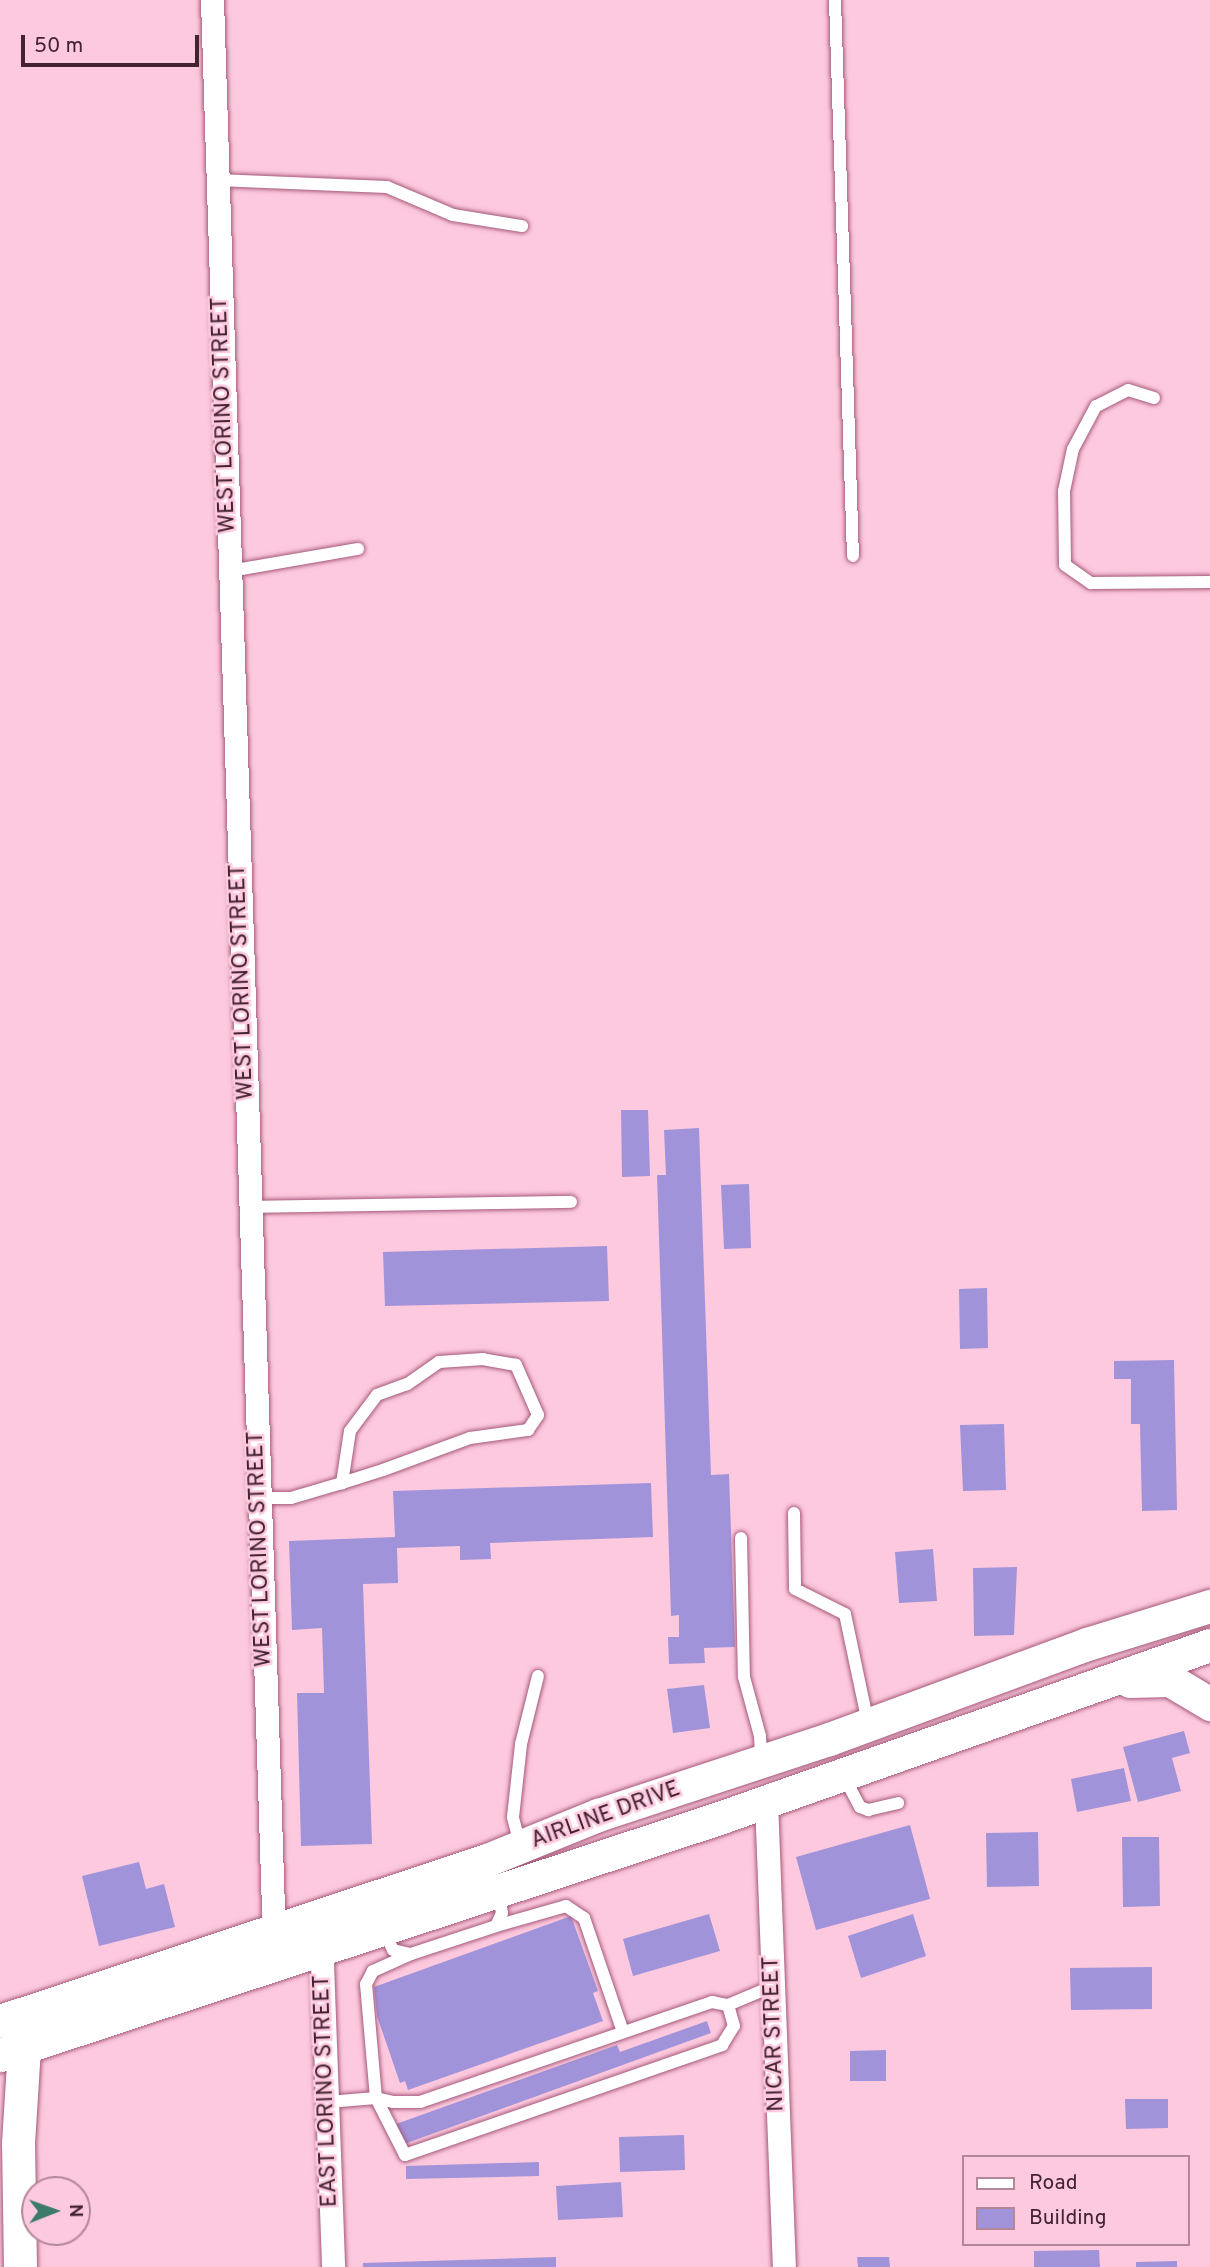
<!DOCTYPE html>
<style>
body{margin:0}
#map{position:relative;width:1210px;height:2267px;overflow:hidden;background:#fdc9de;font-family:Overpass,sans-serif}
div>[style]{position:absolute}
.building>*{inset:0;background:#a193da}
.roads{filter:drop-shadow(0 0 2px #a5597b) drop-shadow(0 0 2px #a5597b)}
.lane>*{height:12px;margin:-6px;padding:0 6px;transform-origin:6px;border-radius:6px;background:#fff}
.street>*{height:23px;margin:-11.5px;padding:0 11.5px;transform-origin:11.5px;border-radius:11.5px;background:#fff}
.secondary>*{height:33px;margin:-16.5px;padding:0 16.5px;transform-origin:16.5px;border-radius:16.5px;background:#fff}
span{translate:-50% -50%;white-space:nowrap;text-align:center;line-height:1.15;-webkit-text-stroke:5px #fdc9de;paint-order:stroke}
.street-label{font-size:23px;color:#432331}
.legend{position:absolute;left:962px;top:2155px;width:228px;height:91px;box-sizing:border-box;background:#fdc9de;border:2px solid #b38799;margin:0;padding:9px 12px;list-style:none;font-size:21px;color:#432331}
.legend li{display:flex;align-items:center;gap:14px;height:35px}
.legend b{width:35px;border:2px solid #b38799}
.north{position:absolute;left:21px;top:2176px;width:70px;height:70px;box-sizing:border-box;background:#fdc9de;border:2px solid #b38799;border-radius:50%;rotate:89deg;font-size:19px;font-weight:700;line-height:28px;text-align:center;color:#432331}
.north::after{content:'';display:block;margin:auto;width:24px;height:32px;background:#3c7b69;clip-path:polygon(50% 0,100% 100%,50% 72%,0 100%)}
.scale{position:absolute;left:21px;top:35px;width:178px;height:32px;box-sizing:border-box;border:4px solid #432331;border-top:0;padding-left:9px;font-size:21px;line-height:24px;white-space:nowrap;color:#432331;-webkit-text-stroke:5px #fdc9de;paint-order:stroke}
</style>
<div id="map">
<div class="building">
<i style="clip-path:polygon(621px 1110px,648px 1110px,650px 1176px,622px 1177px)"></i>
<i style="clip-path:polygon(699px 1128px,711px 1475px,729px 1474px,735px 1647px,704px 1648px,705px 1663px,669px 1664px,668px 1637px,679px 1637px,679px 1615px,671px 1616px,657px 1175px,666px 1175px,664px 1130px)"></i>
<i style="clip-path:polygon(749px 1184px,751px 1248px,724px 1249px,721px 1185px)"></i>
<i style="clip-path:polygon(607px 1246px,609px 1301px,385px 1306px,383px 1252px)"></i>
<i style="clip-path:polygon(987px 1288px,988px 1348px,960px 1349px,959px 1289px)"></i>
<i style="clip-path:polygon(1174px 1360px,1177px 1510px,1142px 1511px,1140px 1424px,1131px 1424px,1131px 1379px,1114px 1379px,1114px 1361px)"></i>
<i style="clip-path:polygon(1004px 1424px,1006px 1490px,963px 1491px,960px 1425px)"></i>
<i style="clip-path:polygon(651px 1483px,653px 1537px,490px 1543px,491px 1559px,460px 1560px,460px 1546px,397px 1548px,398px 1583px,363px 1584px,372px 1844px,301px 1846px,297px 1693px,324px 1693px,322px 1628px,292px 1630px,289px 1541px,395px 1537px,393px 1491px)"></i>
<i style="clip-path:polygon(933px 1549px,937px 1601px,899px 1603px,895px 1552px)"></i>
<i style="clip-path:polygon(1017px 1567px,1014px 1635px,974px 1636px,973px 1568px)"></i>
<i style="clip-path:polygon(704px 1685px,710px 1728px,673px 1733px,667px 1689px)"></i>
<i style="clip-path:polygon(1184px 1731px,1190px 1753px,1172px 1758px,1181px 1791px,1138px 1802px,1123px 1747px)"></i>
<i style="clip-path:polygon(1124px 1768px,1131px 1801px,1077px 1812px,1071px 1779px)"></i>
<i style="clip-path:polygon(910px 1825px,930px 1899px,816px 1930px,796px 1857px)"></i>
<i style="clip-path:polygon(1038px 1832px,1039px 1886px,987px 1887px,986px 1833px)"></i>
<i style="clip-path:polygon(1122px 1837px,1159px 1837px,1160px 1906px,1123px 1907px)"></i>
<i style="clip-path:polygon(139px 1862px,146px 1889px,164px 1884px,175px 1927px,99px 1946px,82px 1876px)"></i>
<i style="clip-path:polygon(709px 1914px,720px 1951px,633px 1976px,623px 1939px)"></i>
<i style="clip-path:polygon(913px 1914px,926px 1956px,861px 1978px,848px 1936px)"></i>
<i style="clip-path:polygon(571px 1916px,598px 1991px,593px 1993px,603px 2021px,408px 2090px,405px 2081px,400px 2083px,377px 2016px,374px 1987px)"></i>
<i style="clip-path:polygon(1152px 1967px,1152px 2009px,1071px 2010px,1070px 1968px)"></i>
<i style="clip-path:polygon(707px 2021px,711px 2033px,404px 2144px,396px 2124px,617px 2045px,620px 2052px)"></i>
<i style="clip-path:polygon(886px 2050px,886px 2081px,850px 2081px,850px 2051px)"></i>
<i style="clip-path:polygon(1125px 2099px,1168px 2099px,1168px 2128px,1126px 2129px)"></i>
<i style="clip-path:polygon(684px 2135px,685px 2170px,620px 2172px,619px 2137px)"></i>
<i style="clip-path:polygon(539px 2162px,539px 2176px,406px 2179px,406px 2166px)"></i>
<i style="clip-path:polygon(621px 2182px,623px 2217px,558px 2220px,556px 2186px)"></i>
<i style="clip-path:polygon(1099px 2250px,1100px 2267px,1034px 2267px,1034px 2251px)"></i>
<i style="clip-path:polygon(556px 2257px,556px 2267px,363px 2267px,363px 2263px)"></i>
<i style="clip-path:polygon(857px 2257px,889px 2257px,890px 2267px,858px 2267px)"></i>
<i style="clip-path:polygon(1177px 2261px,1177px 2267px,1136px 2267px,1136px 2262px)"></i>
</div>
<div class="roads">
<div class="lane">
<i style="left:835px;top:0;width:556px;rotate:88.15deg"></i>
<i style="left:217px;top:180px;width:170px;rotate:2.4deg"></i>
<i style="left:387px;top:187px;width:72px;rotate:23deg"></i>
<i style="left:453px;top:215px;width:70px;rotate:9.1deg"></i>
<i style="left:1154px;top:398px;width:27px;rotate:-163deg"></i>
<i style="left:1128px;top:390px;width:36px;rotate:153deg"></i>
<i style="left:1096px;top:406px;width:49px;rotate:118.1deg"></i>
<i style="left:1073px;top:449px;width:43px;rotate:102.1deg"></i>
<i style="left:1064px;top:491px;width:74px;rotate:89.2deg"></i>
<i style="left:1065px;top:565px;width:32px;rotate:35deg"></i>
<i style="left:1091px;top:583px;width:119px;rotate:-0.5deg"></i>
<i style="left:230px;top:571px;width:130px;rotate:-9.8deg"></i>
<i style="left:250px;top:1207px;width:321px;rotate:-0.9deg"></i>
<i style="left:260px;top:1498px;width:31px"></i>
<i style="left:291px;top:1498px;width:53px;rotate:-16.4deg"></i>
<i style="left:342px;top:1483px;width:43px;rotate:-17.6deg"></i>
<i style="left:383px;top:1470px;width:93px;rotate:-20.2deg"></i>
<i style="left:470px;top:1438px;width:59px;rotate:-7.9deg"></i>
<i style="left:528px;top:1430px;width:18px;rotate:-56deg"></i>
<i style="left:538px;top:1415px;width:55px;rotate:-113.7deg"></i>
<i style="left:516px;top:1365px;width:34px;rotate:-170deg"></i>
<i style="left:483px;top:1359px;width:44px;rotate:176.1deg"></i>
<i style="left:439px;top:1362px;width:39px;rotate:145deg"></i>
<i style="left:407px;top:1384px;width:32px;rotate:160deg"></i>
<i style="left:377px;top:1395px;width:45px;rotate:126.9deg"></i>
<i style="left:350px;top:1431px;width:53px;rotate:98.7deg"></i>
<i style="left:794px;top:1513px;width:76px;rotate:89.2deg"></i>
<i style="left:795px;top:1589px;width:56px;rotate:26.6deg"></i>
<i style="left:845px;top:1614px;width:111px;rotate:78.1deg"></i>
<i style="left:741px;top:1538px;width:139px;rotate:88.8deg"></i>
<i style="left:744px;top:1677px;width:61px;rotate:74.8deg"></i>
<i style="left:760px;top:1736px;width:22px;rotate:87deg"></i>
<i style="left:843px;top:1775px;width:36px;rotate:62deg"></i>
<i style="left:860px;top:1807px;width:9px;rotate:21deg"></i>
<i style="left:868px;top:1810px;width:31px;rotate:-13deg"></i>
<i style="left:520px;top:1844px;width:28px;rotate:-105deg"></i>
<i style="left:513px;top:1817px;width:73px;rotate:-83.7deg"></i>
<i style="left:521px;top:1744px;width:70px;rotate:-76deg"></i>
<i style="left:496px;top:1926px;width:73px;rotate:-15.9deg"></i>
<i style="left:566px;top:1906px;width:22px;rotate:34deg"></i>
<i style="left:584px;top:1918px;width:120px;rotate:71.1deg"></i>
<i style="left:383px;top:1930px;width:22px;rotate:63deg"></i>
<i style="left:393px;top:1950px;width:18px;rotate:13deg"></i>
<i style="left:411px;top:1954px;width:89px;rotate:-18.2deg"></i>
<i style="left:496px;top:1926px;width:14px;rotate:-65deg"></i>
<i style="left:502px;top:1913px;width:22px;rotate:-100deg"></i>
<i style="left:411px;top:1954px;width:42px;rotate:155.9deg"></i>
<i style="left:373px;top:1971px;width:15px;rotate:118deg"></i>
<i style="left:366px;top:1984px;width:114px;rotate:85deg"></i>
<i style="left:376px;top:2098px;width:17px;rotate:13deg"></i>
<i style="left:393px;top:2102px;width:27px"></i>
<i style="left:420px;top:2102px;width:309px;rotate:-18.9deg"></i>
<i style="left:712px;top:2002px;width:16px;rotate:11deg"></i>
<i style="left:728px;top:2005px;width:49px;rotate:-22.9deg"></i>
<i style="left:328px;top:2102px;width:48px;rotate:-4.8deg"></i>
<i style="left:376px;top:2098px;width:64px;rotate:63deg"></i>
<i style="left:405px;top:2155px;width:336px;rotate:-19.1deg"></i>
<i style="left:722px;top:2045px;width:22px;rotate:-58deg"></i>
<i style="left:734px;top:2026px;width:22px;rotate:-106deg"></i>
</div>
<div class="street">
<i style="left:212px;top:0;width:1944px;rotate:88.17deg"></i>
<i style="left:766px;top:1801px;width:466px;rotate:87.8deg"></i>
<i style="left:321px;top:1936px;width:331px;rotate:87.9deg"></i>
</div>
<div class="secondary">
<i style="left:1130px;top:1681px;width:40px;rotate:-1.4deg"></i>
<i style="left:1170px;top:1680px;width:47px;rotate:31deg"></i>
<i style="left:0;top:2021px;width:513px;rotate:-18.29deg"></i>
<i style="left:487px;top:1860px;width:120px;rotate:-22.1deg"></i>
<i style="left:598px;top:1815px;width:243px;rotate:-18.2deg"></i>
<i style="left:829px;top:1739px;width:275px;rotate:-20.2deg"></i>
<i style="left:1087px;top:1644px;width:129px;rotate:-17.2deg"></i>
<i style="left:0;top:2055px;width:760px;rotate:-18.24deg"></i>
<i style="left:722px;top:1817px;width:517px;rotate:-19.42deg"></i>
<i style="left:20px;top:2267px;width:124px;rotate:-90.9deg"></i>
<i style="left:18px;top:2143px;width:96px;rotate:-86.4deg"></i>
</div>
</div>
<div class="street-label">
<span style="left:225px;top:415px;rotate:-92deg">WEST LORINO STREET</span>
<span style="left:243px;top:982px;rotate:-92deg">WEST LORINO STREET</span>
<span style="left:261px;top:1549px;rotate:-92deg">WEST LORINO STREET</span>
<span style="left:606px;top:1816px;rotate:-20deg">AIRLINE DRIVE</span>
<span style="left:775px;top:2034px;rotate:-92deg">NICAR STREET</span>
<span style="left:327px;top:2091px;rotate:-92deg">EAST LORINO STREET</span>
</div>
<ul class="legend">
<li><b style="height:9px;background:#fff"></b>Road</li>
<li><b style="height:19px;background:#a193da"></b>Building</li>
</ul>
<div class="north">N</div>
<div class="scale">50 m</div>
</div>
